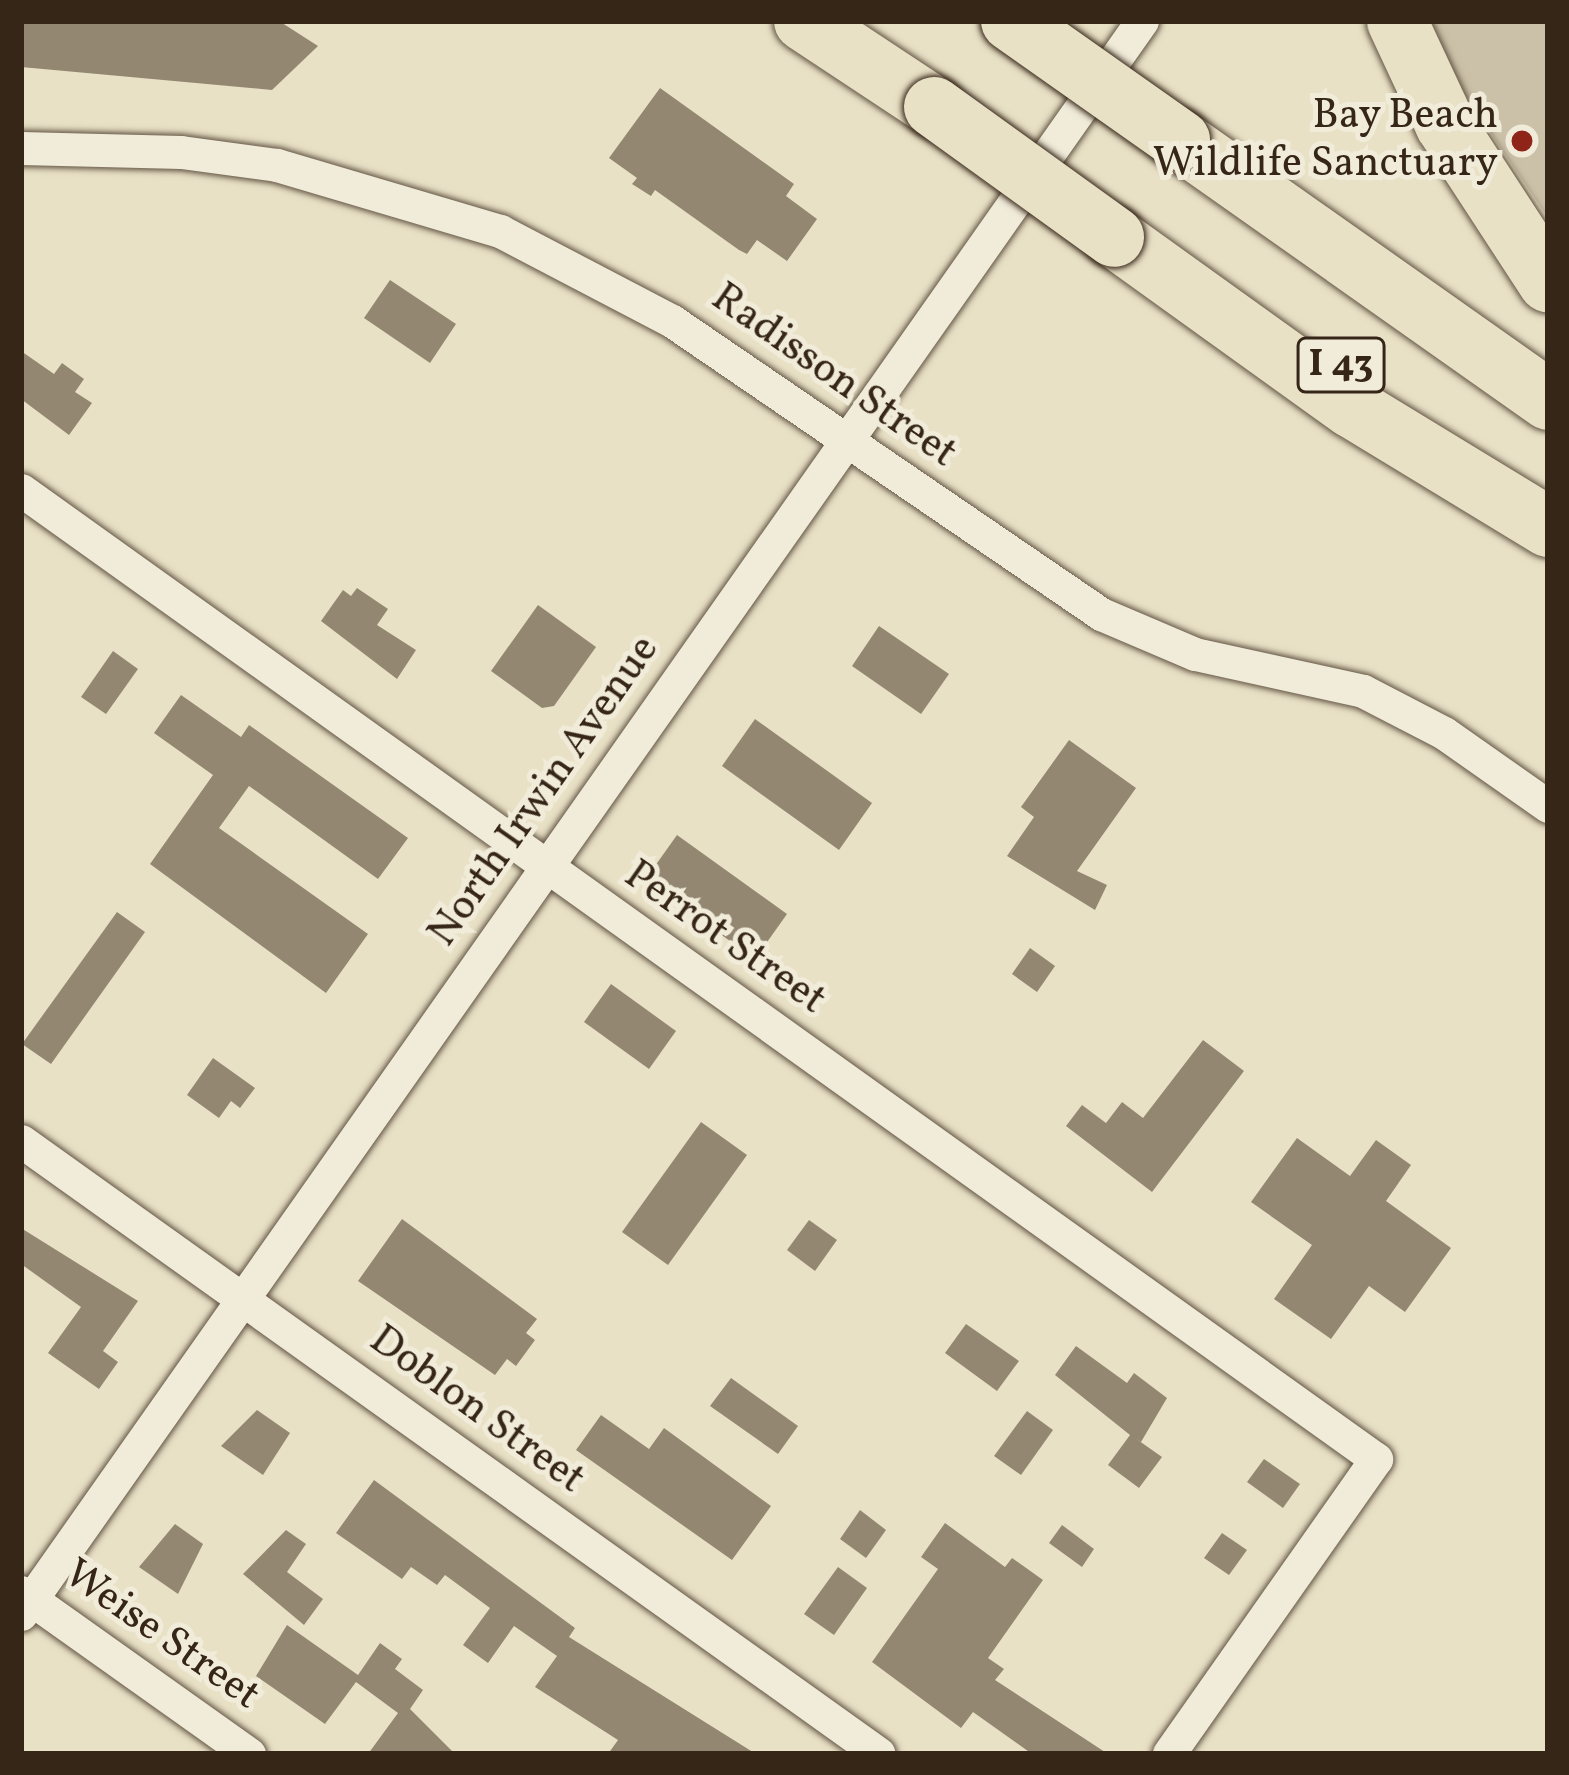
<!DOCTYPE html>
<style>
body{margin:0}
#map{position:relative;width:1569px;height:1775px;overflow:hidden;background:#e9e1c6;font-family:Vollkorn,serif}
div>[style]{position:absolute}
.green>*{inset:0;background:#cbc1a8}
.building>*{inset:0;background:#938772}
.roads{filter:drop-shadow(0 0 3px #635544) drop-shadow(0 0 3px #635544)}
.street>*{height:33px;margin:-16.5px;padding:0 16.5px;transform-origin:16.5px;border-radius:16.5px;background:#f1ecda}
.highway>*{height:60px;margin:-30px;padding:0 30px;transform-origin:30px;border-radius:30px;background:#e9e1c6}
.bridges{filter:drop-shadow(0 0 3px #362618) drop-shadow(0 0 3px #362618)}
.highway-bridge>*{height:60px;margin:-30px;padding:0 30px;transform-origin:30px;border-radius:30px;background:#e9e1c6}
.dots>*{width:33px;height:33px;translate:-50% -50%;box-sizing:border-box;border:6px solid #f1ecda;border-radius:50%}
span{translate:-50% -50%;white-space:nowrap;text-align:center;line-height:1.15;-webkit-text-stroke:10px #f1ecda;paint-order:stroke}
.shield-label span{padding:3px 9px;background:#f1ecda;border:3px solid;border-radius:9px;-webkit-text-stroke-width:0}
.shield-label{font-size:39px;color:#362618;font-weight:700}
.poi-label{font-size:42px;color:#362618}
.right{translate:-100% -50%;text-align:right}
.street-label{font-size:42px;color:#362618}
.frame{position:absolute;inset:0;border:24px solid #362618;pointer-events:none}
</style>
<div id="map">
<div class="green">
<i style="clip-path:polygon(1431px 21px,1548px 21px,1548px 218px,1445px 65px)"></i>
</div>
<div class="building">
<i style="clip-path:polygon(21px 21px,279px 21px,318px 46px,272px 90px,21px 67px)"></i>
<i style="clip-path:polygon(660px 88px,794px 184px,786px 196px,817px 219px,787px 261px,757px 240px,747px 254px,739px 250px,655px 190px,651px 196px,632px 184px,637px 178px,609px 158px)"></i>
<i style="clip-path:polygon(390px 280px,456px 324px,430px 363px,364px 318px)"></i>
<i style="clip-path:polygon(21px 351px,54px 374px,62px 363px,84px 379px,75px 392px,92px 403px,69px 435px,21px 399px)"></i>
<i style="clip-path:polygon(357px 588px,388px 609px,377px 625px,416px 650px,397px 679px,321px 621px,343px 590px,351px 596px)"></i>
<i style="clip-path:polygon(538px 605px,596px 647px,554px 706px,542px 708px,491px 671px)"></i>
<i style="clip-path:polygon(879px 626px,949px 674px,921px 714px,852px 666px)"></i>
<i style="clip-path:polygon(113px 651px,138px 669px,106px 714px,81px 697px)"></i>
<i style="clip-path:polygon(181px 695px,241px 737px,249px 725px,408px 838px,378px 879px,249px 786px,219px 828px,368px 934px,326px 993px,150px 864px,213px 775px,154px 733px)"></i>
<i style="clip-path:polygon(755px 719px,872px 803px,839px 850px,722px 766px)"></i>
<i style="clip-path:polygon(1069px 740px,1136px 788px,1077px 871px,1107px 885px,1095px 910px,1007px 856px,1034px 817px,1021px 807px)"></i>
<i style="clip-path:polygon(677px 835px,787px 914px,755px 959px,645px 880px)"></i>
<i style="clip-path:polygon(117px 912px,145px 932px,51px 1064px,22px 1044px)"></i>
<i style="clip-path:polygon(1030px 948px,1055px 966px,1037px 992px,1012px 974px)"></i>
<i style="clip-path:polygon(611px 984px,676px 1031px,649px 1069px,584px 1022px)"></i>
<i style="clip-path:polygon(1203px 1040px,1244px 1071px,1152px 1192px,1066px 1126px,1082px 1105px,1106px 1123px,1122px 1102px,1143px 1118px)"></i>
<i style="clip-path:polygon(213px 1058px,255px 1088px,240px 1108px,231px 1101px,219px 1118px,187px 1095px)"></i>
<i style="clip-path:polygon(701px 1122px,747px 1155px,668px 1265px,622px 1232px)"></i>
<i style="clip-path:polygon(1297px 1138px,1350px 1176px,1376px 1140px,1411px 1165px,1386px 1201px,1451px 1248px,1405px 1312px,1369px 1286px,1331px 1339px,1274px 1299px,1312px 1245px,1251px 1202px)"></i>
<i style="clip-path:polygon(402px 1219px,537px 1319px,526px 1333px,535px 1340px,516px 1366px,507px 1359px,495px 1375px,358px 1281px)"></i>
<i style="clip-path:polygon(809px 1220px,837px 1240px,815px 1271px,787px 1250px)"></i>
<i style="clip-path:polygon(21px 1228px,138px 1301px,103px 1351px,118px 1362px,99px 1389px,48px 1353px,81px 1307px,21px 1264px)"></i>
<i style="clip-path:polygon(966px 1324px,1019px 1361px,997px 1391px,945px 1353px)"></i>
<i style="clip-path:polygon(1076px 1346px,1127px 1383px,1134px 1373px,1167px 1398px,1141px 1442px,1135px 1438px,1162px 1457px,1139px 1488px,1108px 1465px,1130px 1435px,1055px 1375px)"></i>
<i style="clip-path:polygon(731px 1378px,798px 1426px,778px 1454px,710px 1406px)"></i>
<i style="clip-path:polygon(257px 1410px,290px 1433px,263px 1475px,221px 1446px)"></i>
<i style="clip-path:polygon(1027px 1411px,1053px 1430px,1021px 1475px,994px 1456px)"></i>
<i style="clip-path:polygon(601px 1415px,649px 1449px,664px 1428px,771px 1506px,732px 1560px,576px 1450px)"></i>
<i style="clip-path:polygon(1264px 1459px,1300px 1484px,1283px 1508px,1247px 1482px)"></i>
<i style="clip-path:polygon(374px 1480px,575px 1628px,569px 1637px,756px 1754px,608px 1754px,618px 1740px,535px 1687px,557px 1656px,514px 1626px,488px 1663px,463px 1645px,490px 1608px,445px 1575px,437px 1585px,411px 1567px,402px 1579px,336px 1533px)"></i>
<i style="clip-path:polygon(860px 1510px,886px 1530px,866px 1558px,840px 1539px)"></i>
<i style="clip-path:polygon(945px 1523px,1005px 1567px,1012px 1558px,1043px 1580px,988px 1658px,1004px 1669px,995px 1680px,1108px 1754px,1032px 1754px,973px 1712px,961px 1728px,872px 1662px,938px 1569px,921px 1557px)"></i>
<i style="clip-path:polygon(175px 1524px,203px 1544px,178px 1594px,139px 1567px)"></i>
<i style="clip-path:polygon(1062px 1525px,1094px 1549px,1082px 1567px,1049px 1543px)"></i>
<i style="clip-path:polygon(286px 1530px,306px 1544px,287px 1572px,323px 1599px,304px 1625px,243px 1574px)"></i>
<i style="clip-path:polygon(1222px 1533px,1247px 1550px,1229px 1575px,1204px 1558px)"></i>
<i style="clip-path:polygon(838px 1567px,867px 1588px,834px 1635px,804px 1614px)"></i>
<i style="clip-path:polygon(287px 1625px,358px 1675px,380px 1643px,402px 1659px,395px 1669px,423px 1690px,410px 1709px,455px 1754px,368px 1754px,398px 1713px,356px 1682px,325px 1724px,256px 1676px)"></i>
</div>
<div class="roads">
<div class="street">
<i style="left:21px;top:148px;width:160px;rotate:1.4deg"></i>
<i style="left:181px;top:152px;width:97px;rotate:7.7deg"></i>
<i style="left:277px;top:165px;width:233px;rotate:16.5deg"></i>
<i style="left:500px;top:231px;width:194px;rotate:27.6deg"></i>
<i style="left:672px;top:321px;width:520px;rotate:34.33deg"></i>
<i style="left:1101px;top:614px;width:102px;rotate:23.1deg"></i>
<i style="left:1195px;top:654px;width:172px;rotate:12.4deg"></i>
<i style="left:1363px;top:691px;width:91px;rotate:27.4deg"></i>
<i style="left:1444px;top:733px;width:127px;rotate:35.1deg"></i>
<i style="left:21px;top:490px;width:1666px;rotate:35.57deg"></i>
<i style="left:1376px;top:1459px;width:360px;rotate:125.1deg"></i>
<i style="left:21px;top:1141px;width:1054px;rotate:35.54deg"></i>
<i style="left:21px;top:1592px;width:280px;rotate:35.4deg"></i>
<i style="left:21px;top:1614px;width:1948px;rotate:-54.87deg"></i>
</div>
<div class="highway">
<i style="left:804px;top:21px;width:156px;rotate:33.5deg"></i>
<i style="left:1397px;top:21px;width:114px;rotate:65deg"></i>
<i style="left:1445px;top:124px;width:189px;rotate:56.9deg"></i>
<i style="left:1180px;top:140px;width:451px;rotate:35.2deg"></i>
<i style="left:1114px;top:237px;width:292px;rotate:35.7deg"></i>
<i style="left:1351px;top:407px;width:231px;rotate:31.3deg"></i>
</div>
</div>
<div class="bridges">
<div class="highway-bridge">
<i style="left:1011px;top:21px;width:207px;rotate:35.2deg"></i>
<i style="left:934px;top:107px;width:222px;rotate:35.8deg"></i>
</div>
</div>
<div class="dots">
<i style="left:1522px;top:141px;background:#8f2418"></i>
</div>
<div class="shield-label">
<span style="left:1341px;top:365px">I 43</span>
</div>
<div class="poi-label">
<span class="right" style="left:1498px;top:141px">Bay Beach<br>Wildlife Sanctuary</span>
</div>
<div class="street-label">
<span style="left:833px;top:377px;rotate:35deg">Radisson Street</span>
<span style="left:545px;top:792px;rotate:-55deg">North Irwin Avenue</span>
<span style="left:724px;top:939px;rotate:35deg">Perrot Street</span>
<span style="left:476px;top:1411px;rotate:36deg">Doblon Street</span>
<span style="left:161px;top:1636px;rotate:35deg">Weise Street</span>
</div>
<div class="frame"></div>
</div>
